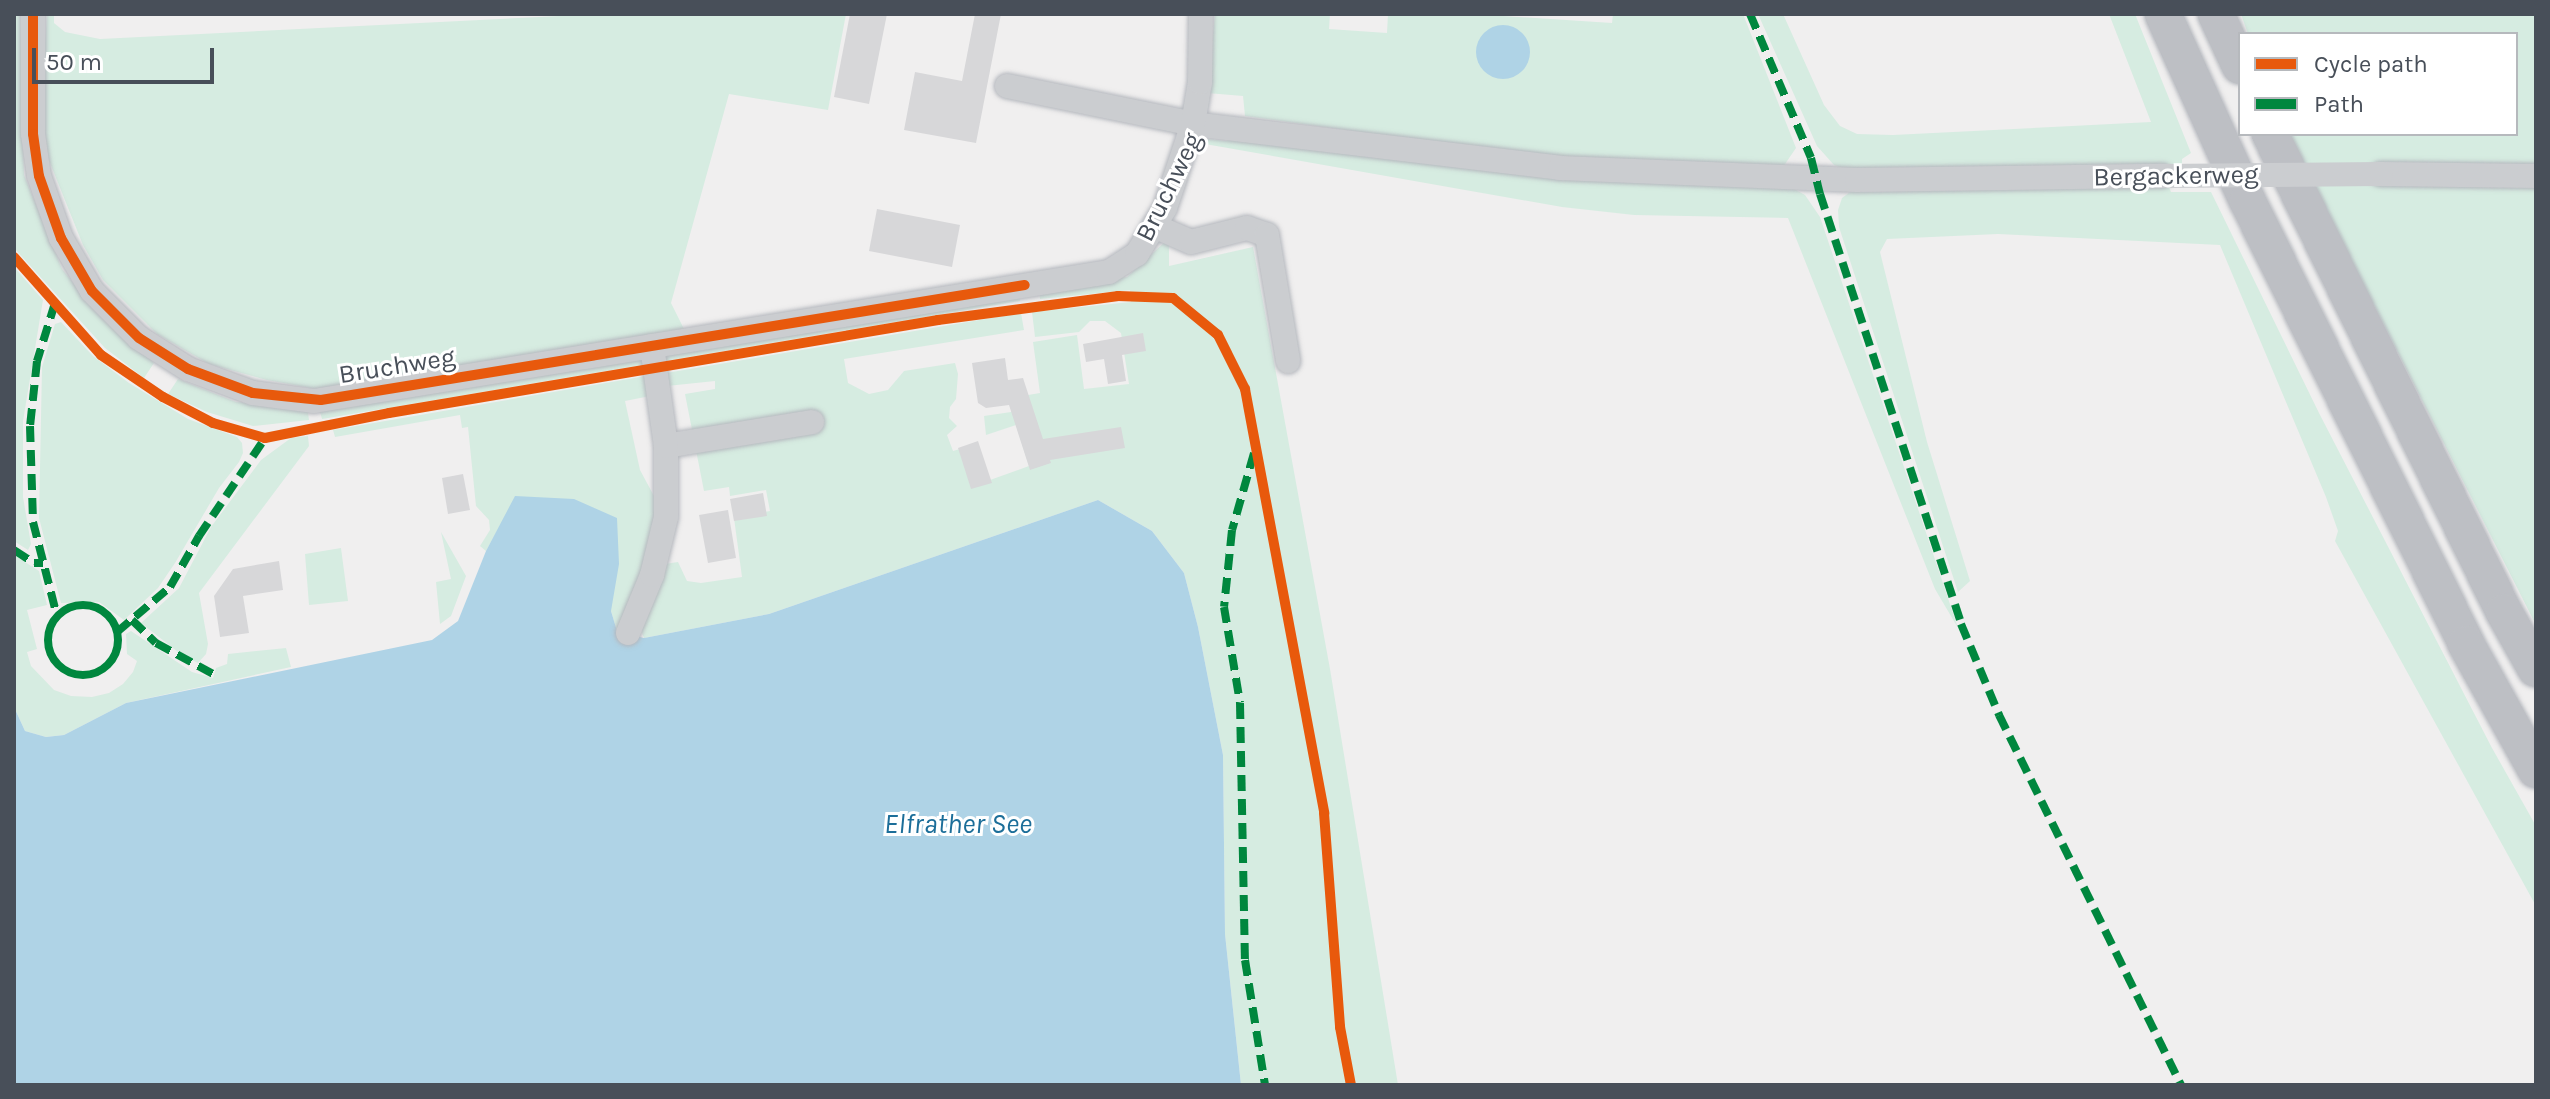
<!DOCTYPE html>
<style>
body{margin:0}
#map{position:relative;width:2550px;height:1099px;overflow:hidden;background:#f0efef;font-family:Karla,sans-serif}
div>[style]{position:absolute}
.green>*{inset:0;background:#d6ece1}
.water>*{inset:0;background:#afd3e6}
.round{border-radius:50%}
.building>*{inset:0;background:#d7d7d9}
.roads{filter:drop-shadow(0 0 2px #b5b8be) drop-shadow(0 0 2px #b5b8be)}
.minor>*{height:24px;margin:-12px;padding:0 12px;transform-origin:12px;border-radius:12px;background:#cbcdd0}
.highway>*{height:36px;margin:-18px;padding:0 18px;transform-origin:18px;border-radius:18px;background:#bdbfc4}
.minor-bridge>*{height:24px;margin:-12px;padding:0 12px;transform-origin:12px;border-radius:12px;background:#cbcdd0}
.quiet>*{height:8px;margin-top:-4px;transform-origin:0;background:repeating-linear-gradient(90deg,#00873e 0 16px,transparent 0 24px)}
.quiet>.ring{margin:-4px;padding:0;box-sizing:content-box;background:none;border:8px solid #00873e;border-radius:50%}
.cycleway>*{height:10px;margin:-5px;padding:0 5px;transform-origin:5px;border-radius:5px;background:#e8590c}
span{translate:-50% -50%;white-space:nowrap;text-align:center;line-height:1.15;-webkit-text-stroke:6px #fff;paint-order:stroke}
.street-label{font-size:26px;color:#484f59}
.water-label{font-size:28px;color:#1c6e99;font-style:italic}
.frame{position:absolute;inset:0;border:16px solid #484f59;pointer-events:none}
.legend{position:absolute;left:2238px;top:32px;width:280px;height:104px;box-sizing:border-box;background:#fff;border:2px solid #b6b9bd;margin:0;padding:10px 14px;list-style:none;font-size:24px;color:#484f59}
.legend li{display:flex;align-items:center;gap:16px;height:40px}
.legend b{width:40px;border:2px solid #b6b9bd}
.scale{position:absolute;left:32px;top:48px;width:182px;height:36px;box-sizing:border-box;border:4px solid #484f59;border-top:0;padding-left:10px;font-size:24px;line-height:28px;white-space:nowrap;color:#484f59;-webkit-text-stroke:6px #fff;paint-order:stroke}
</style>
<div id="map">
<div class="green">
<i style="clip-path:polygon(14px 14px,20px 14px,24px 175px,62px 269px,100px 316px,154px 363px,144px 378px,105px 348px,14px 248px)"></i>
<i style="clip-path:polygon(47px 14px,54px 14px,54px 23px,65px 32px,100px 39px,600px 14px,846px 14px,828px 110px,729px 94px,671px 303px,685px 331px,316px 389px,267px 380px,209px 364px,157px 334px,103px 280px,83px 245px,46px 153px,43px 73px)"></i>
<i style="clip-path:polygon(1215px 14px,1330px 14px,1329px 29px,1387px 33px,1388px 14px,1473px 14px,1612px 23px,1613px 14px,1743px 14px,1796px 148px,1783px 167px,1547px 158px,1245px 116px,1243px 96px,1207px 93px)"></i>
<i style="clip-path:polygon(1758px 14px,1783px 14px,1824px 105px,1840px 126px,1857px 134px,1893px 135px,2151px 122px,2109px 14px,2135px 14px,2191px 153px,2182px 159px,2182px 167px,1851px 171px,1834px 165px,1817px 146px)"></i>
<i style="clip-path:polygon(2241px 14px,2536px 14px,2536px 625px,2287px 134px,2516px 134px,2516px 34px,2248px 34px)"></i>
<i style="clip-path:polygon(1237px 137px,1792px 188px,1805px 195px,1820px 217px,1958px 628px,1935px 589px,1788px 218px,1634px 215px,1562px 207px,1205px 144px,1208px 139px,1226px 141px)"></i>
<i style="clip-path:polygon(2169px 187px,2171px 192px,2211px 192px,2319px 413px,2492px 748px,2536px 826px,2536px 906px,2335px 541px,2338px 531px,2326px 497px,2220px 245px,1998px 234px,1887px 239px,1880px 252px,1927px 442px,1970px 581px,1958px 592px,1839px 227px,1838px 210px,1842px 198px,1850px 192px)"></i>
<i style="clip-path:polygon(1169px 238px,1169px 266px,1253px 247px,1330px 669px,1398px 1085px,1241px 1085px,1225px 934px,1223px 755px,1198px 627px,1184px 573px,1152px 531px,1098px 500px,769px 614px,644px 638px,639px 625px,665px 564px,678px 562px,687px 581px,701px 583px,742px 577px,734px 518px,770px 511px,766px 490px,730px 496px,729px 487px,704px 491px,685px 394px,715px 389px,715px 381px,667px 386px,666px 373px,1021px 313px,1024px 330px,844px 359px,848px 383px,869px 394px,888px 390px,904px 371px,955px 363px,958px 374px,956px 399px,950px 407px,949px 418px,957px 426px,947px 435px,953px 451px,977px 444px,990px 480px,1029px 466px,1016px 425px,986px 435px,984px 416px,1011px 412px,1016px 397px,1040px 393px,1033px 342px,1077px 335px,1084px 389px,1129px 384px,1121px 333px,1105px 321px,1090px 321px,1079px 332px,1035px 337px,1032px 312px,1131px 302px,1130px 290px,1040px 299px,1039px 288px,1127px 277px)"></i>
<i style="clip-path:polygon(14px 267px,43px 300px,23px 421px,23px 497px,31px 544px,28px 550px,14px 541px)"></i>
<i style="clip-path:polygon(1018px 291px,1020px 301px,322px 419px,319px 408px)"></i>
<i style="clip-path:polygon(61px 322px,93px 356px,129px 383px,188px 419px,237px 437px,242px 443px,243px 453px,239px 462px,219px 488px,175px 563px,158px 588px,124px 620px,99px 602px,61px 603px,39px 518px,42px 367px,55px 324px)"></i>
<i style="clip-path:polygon(652px 375px,655px 395px,625px 401px,640px 470px,654px 496px,654px 525px,648px 563px,617px 631px,611px 611px,497px 531px,486px 551px,480px 546px,490px 530px,489px 520px,476px 506px,468px 427px,462px 428px,460px 415px,335px 437px,333px 430px)"></i>
<i style="clip-path:polygon(178px 379px,236px 402px,307px 406px,309px 420px,253px 426px,207px 412px,168px 394px)"></i>
<i style="clip-path:polygon(308px 436px,309px 446px,199px 593px,208px 644px,206px 654px,198px 663px,182px 655px,141px 623px,179px 588px,211px 527px,261px 460px,291px 438px)"></i>
<i style="clip-path:polygon(441px 532px,466px 576px,451px 616px,440px 624px,436px 582px,451px 579px)"></i>
<i style="clip-path:polygon(341px 548px,348px 601px,309px 605px,305px 554px)"></i>
<i style="clip-path:polygon(14px 555px,39px 571px,47px 605px,27px 610px,37px 649px,27px 652px,31px 666px,54px 690px,71px 696px,92px 697px,109px 693px,123px 684px,133px 672px,137px 661px,127px 654px,126px 634px,131px 631px,192px 672px,213px 678px,216px 668px,227px 664px,228px 654px,286px 648px,291px 667px,126px 703px,64px 735px,46px 737px,25px 731px,14px 707px)"></i>
</div>
<div class="water">
<i class="round" style="left:1476px;top:25px;width:54px;height:54px"></i>
<i style="clip-path:polygon(515px 496px,574px 499px,617px 518px,619px 564px,611px 611px,617px 631px,644px 638px,769px 614px,1098px 500px,1152px 531px,1184px 573px,1198px 627px,1223px 755px,1225px 934px,1241px 1085px,14px 1085px,14px 707px,25px 731px,46px 737px,64px 735px,126px 703px,432px 640px,458px 621px,486px 551px)"></i>
</div>
<div class="building">
<i style="clip-path:polygon(850px 14px,887px 14px,869px 104px,834px 97px)"></i>
<i style="clip-path:polygon(975px 14px,1001px 14px,976px 143px,904px 130px,915px 72px,962px 81px)"></i>
<i style="clip-path:polygon(877px 209px,960px 225px,952px 267px,869px 251px)"></i>
<i style="clip-path:polygon(1143px 333px,1146px 351px,1122px 355px,1126px 381px,1108px 384px,1104px 359px,1086px 362px,1083px 344px)"></i>
<i style="clip-path:polygon(1005px 358px,1008px 380px,1023px 378px,1043px 439px,1121px 427px,1125px 448px,1050px 460px,1051px 463px,1030px 470px,1009px 405px,986px 408px,978px 403px,972px 363px)"></i>
<i style="clip-path:polygon(978px 441px,992px 483px,971px 489px,958px 448px)"></i>
<i style="clip-path:polygon(463px 474px,470px 510px,448px 514px,442px 478px)"></i>
<i style="clip-path:polygon(763px 493px,767px 516px,734px 521px,730px 499px)"></i>
<i style="clip-path:polygon(728px 510px,736px 558px,708px 563px,699px 515px)"></i>
<i style="clip-path:polygon(279px 561px,283px 590px,243px 596px,249px 633px,220px 637px,214px 596px,233px 569px)"></i>
</div>
<div class="roads">
<div class="minor">
<i style="left:33px;top:14px;width:120px;rotate:90deg"></i>
<i style="left:33px;top:134px;width:42px;rotate:81.9deg"></i>
<i style="left:39px;top:176px;width:66px;rotate:70.5deg"></i>
<i style="left:61px;top:238px;width:61px;rotate:59.7deg"></i>
<i style="left:92px;top:291px;width:66px;rotate:45deg"></i>
<i style="left:139px;top:338px;width:58px;rotate:32.3deg"></i>
<i style="left:188px;top:369px;width:69px;rotate:20.3deg"></i>
<i style="left:253px;top:393px;width:62px;rotate:7.5deg"></i>
<i style="left:314px;top:401px;width:805px;rotate:-9.22deg"></i>
<i style="left:1109px;top:272px;width:33px;rotate:-33deg"></i>
<i style="left:1137px;top:254px;width:54px;rotate:-58.7deg"></i>
<i style="left:1165px;top:208px;width:89px;rotate:-71.6deg"></i>
<i style="left:1193px;top:124px;width:370px;rotate:6.8deg"></i>
<i style="left:1560px;top:168px;width:297px;rotate:2.3deg"></i>
<i style="left:1857px;top:180px;width:305px;rotate:-0.8deg"></i>
<i style="left:1007px;top:86px;width:190px;rotate:11.5deg"></i>
<i style="left:1193px;top:124px;width:43px;rotate:-80.5deg"></i>
<i style="left:1200px;top:82px;width:68px;rotate:-89.2deg"></i>
<i style="left:2381px;top:174px;width:155px;rotate:0.7deg"></i>
<i style="left:1154px;top:226px;width:40px;rotate:23.4deg"></i>
<i style="left:1191px;top:242px;width:58px;rotate:-14deg"></i>
<i style="left:1247px;top:228px;width:21px;rotate:19deg"></i>
<i style="left:1267px;top:235px;width:128px;rotate:80.5deg"></i>
<i style="left:666px;top:446px;width:148px;rotate:-9.3deg"></i>
<i style="left:628px;top:633px;width:63px;rotate:-67.5deg"></i>
<i style="left:652px;top:575px;width:60px;rotate:-76.4deg"></i>
<i style="left:666px;top:517px;width:71px;rotate:-90deg"></i>
<i style="left:666px;top:446px;width:101px;rotate:-98deg"></i>
</div>
<div class="highway">
<i style="left:2163px;top:14px;width:206px;rotate:65.7deg"></i>
<i style="left:2248px;top:202px;width:493px;rotate:63.7deg"></i>
<i style="left:2466px;top:644px;width:144px;rotate:60.9deg"></i>
<i style="left:2216px;top:14px;width:57px;rotate:65.2deg"></i>
<i style="left:2270px;top:134px;width:532px;rotate:63.92deg"></i>
<i style="left:2504px;top:612px;width:65px;rotate:60.7deg"></i>
</div>
</div>
<div class="minor-bridge">
<i style="left:2162px;top:176px;width:219px;rotate:-0.5deg"></i>
</div>
<div class="quiet">
<i style="left:1750px;top:14px;width:156px;rotate:67deg"></i>
<i style="left:1811px;top:158px;width:37px;rotate:76deg"></i>
<i style="left:1820px;top:194px;width:453px;rotate:71.8deg"></i>
<i style="left:1961px;top:624px;width:99px;rotate:67.3deg"></i>
<i style="left:1999px;top:715px;width:412px;rotate:63.8deg"></i>
<i style="left:55px;top:303px;width:61px;rotate:107.2deg"></i>
<i style="left:37px;top:361px;width:65px;rotate:96.1deg"></i>
<i style="left:30px;top:426px;width:96px;rotate:88.2deg"></i>
<i style="left:33px;top:522px;width:97px;rotate:75.7deg"></i>
<i style="left:1254px;top:453px;width:80px;rotate:105.9deg"></i>
<i style="left:1232px;top:530px;width:77px;rotate:95.9deg"></i>
<i style="left:1224px;top:607px;width:97px;rotate:80.5deg"></i>
<i style="left:1240px;top:703px;width:257px;rotate:88.9deg"></i>
<i style="left:1245px;top:960px;width:127px;rotate:80.9deg"></i>
<i style="left:14px;top:550px;width:24px;rotate:33deg"></i>
<i style="left:34px;top:563px;width:9px"></i>
<i class="ring" style="left:48px;top:605px;width:62px;height:62px"></i>
<i style="left:132px;top:620px;width:33px;rotate:44deg"></i>
<i style="left:156px;top:643px;width:65px;rotate:28.5deg"></i>
<i style="left:117px;top:632px;width:70px;rotate:-40.3deg"></i>
<i style="left:170px;top:587px;width:59px;rotate:-60.4deg"></i>
<i style="left:199px;top:536px;width:118px;rotate:-56deg"></i>
</div>
<div class="cycleway">
<i style="left:33px;top:14px;width:120px;rotate:90deg"></i>
<i style="left:33px;top:134px;width:42px;rotate:81.9deg"></i>
<i style="left:39px;top:176px;width:66px;rotate:70.5deg"></i>
<i style="left:61px;top:238px;width:61px;rotate:59.7deg"></i>
<i style="left:92px;top:291px;width:66px;rotate:45deg"></i>
<i style="left:139px;top:338px;width:58px;rotate:32.3deg"></i>
<i style="left:188px;top:369px;width:69px;rotate:20.3deg"></i>
<i style="left:253px;top:393px;width:68px;rotate:5.9deg"></i>
<i style="left:321px;top:400px;width:713px;rotate:-9.28deg"></i>
<i style="left:14px;top:257px;width:131px;rotate:48.4deg"></i>
<i style="left:101px;top:355px;width:75px;rotate:34.1deg"></i>
<i style="left:163px;top:397px;width:56px;rotate:27.5deg"></i>
<i style="left:213px;top:423px;width:54px;rotate:16.1deg"></i>
<i style="left:265px;top:438px;width:126px;rotate:-11.4deg"></i>
<i style="left:389px;top:413px;width:557px;rotate:-9.61deg"></i>
<i style="left:938px;top:320px;width:182px;rotate:-7.6deg"></i>
<i style="left:1118px;top:296px;width:55px;rotate:2.1deg"></i>
<i style="left:1173px;top:298px;width:58px;rotate:39.4deg"></i>
<i style="left:1218px;top:335px;width:60px;rotate:63.4deg"></i>
<i style="left:1245px;top:389px;width:431px;rotate:79.4deg"></i>
<i style="left:1324px;top:813px;width:215px;rotate:85.7deg"></i>
<i style="left:1340px;top:1027px;width:59px;rotate:79.3deg"></i>
</div>
<div class="street-label">
<span style="left:2176px;top:176px;rotate:-1deg">Bergackerweg</span>
<span style="left:1169px;top:187px;rotate:-64deg">Bruchweg</span>
<span style="left:397px;top:366px;rotate:-9deg">Bruchweg</span>
</div>
<div class="water-label">
<span style="left:958px;top:824px">Elfrather See</span>
</div>
<div class="frame"></div>
<ul class="legend">
<li><b style="height:10px;background:#e8590c"></b>Cycle path</li>
<li><b style="height:10px;background:#00873e"></b>Path</li>
</ul>
<div class="scale">50 m</div>
</div>
